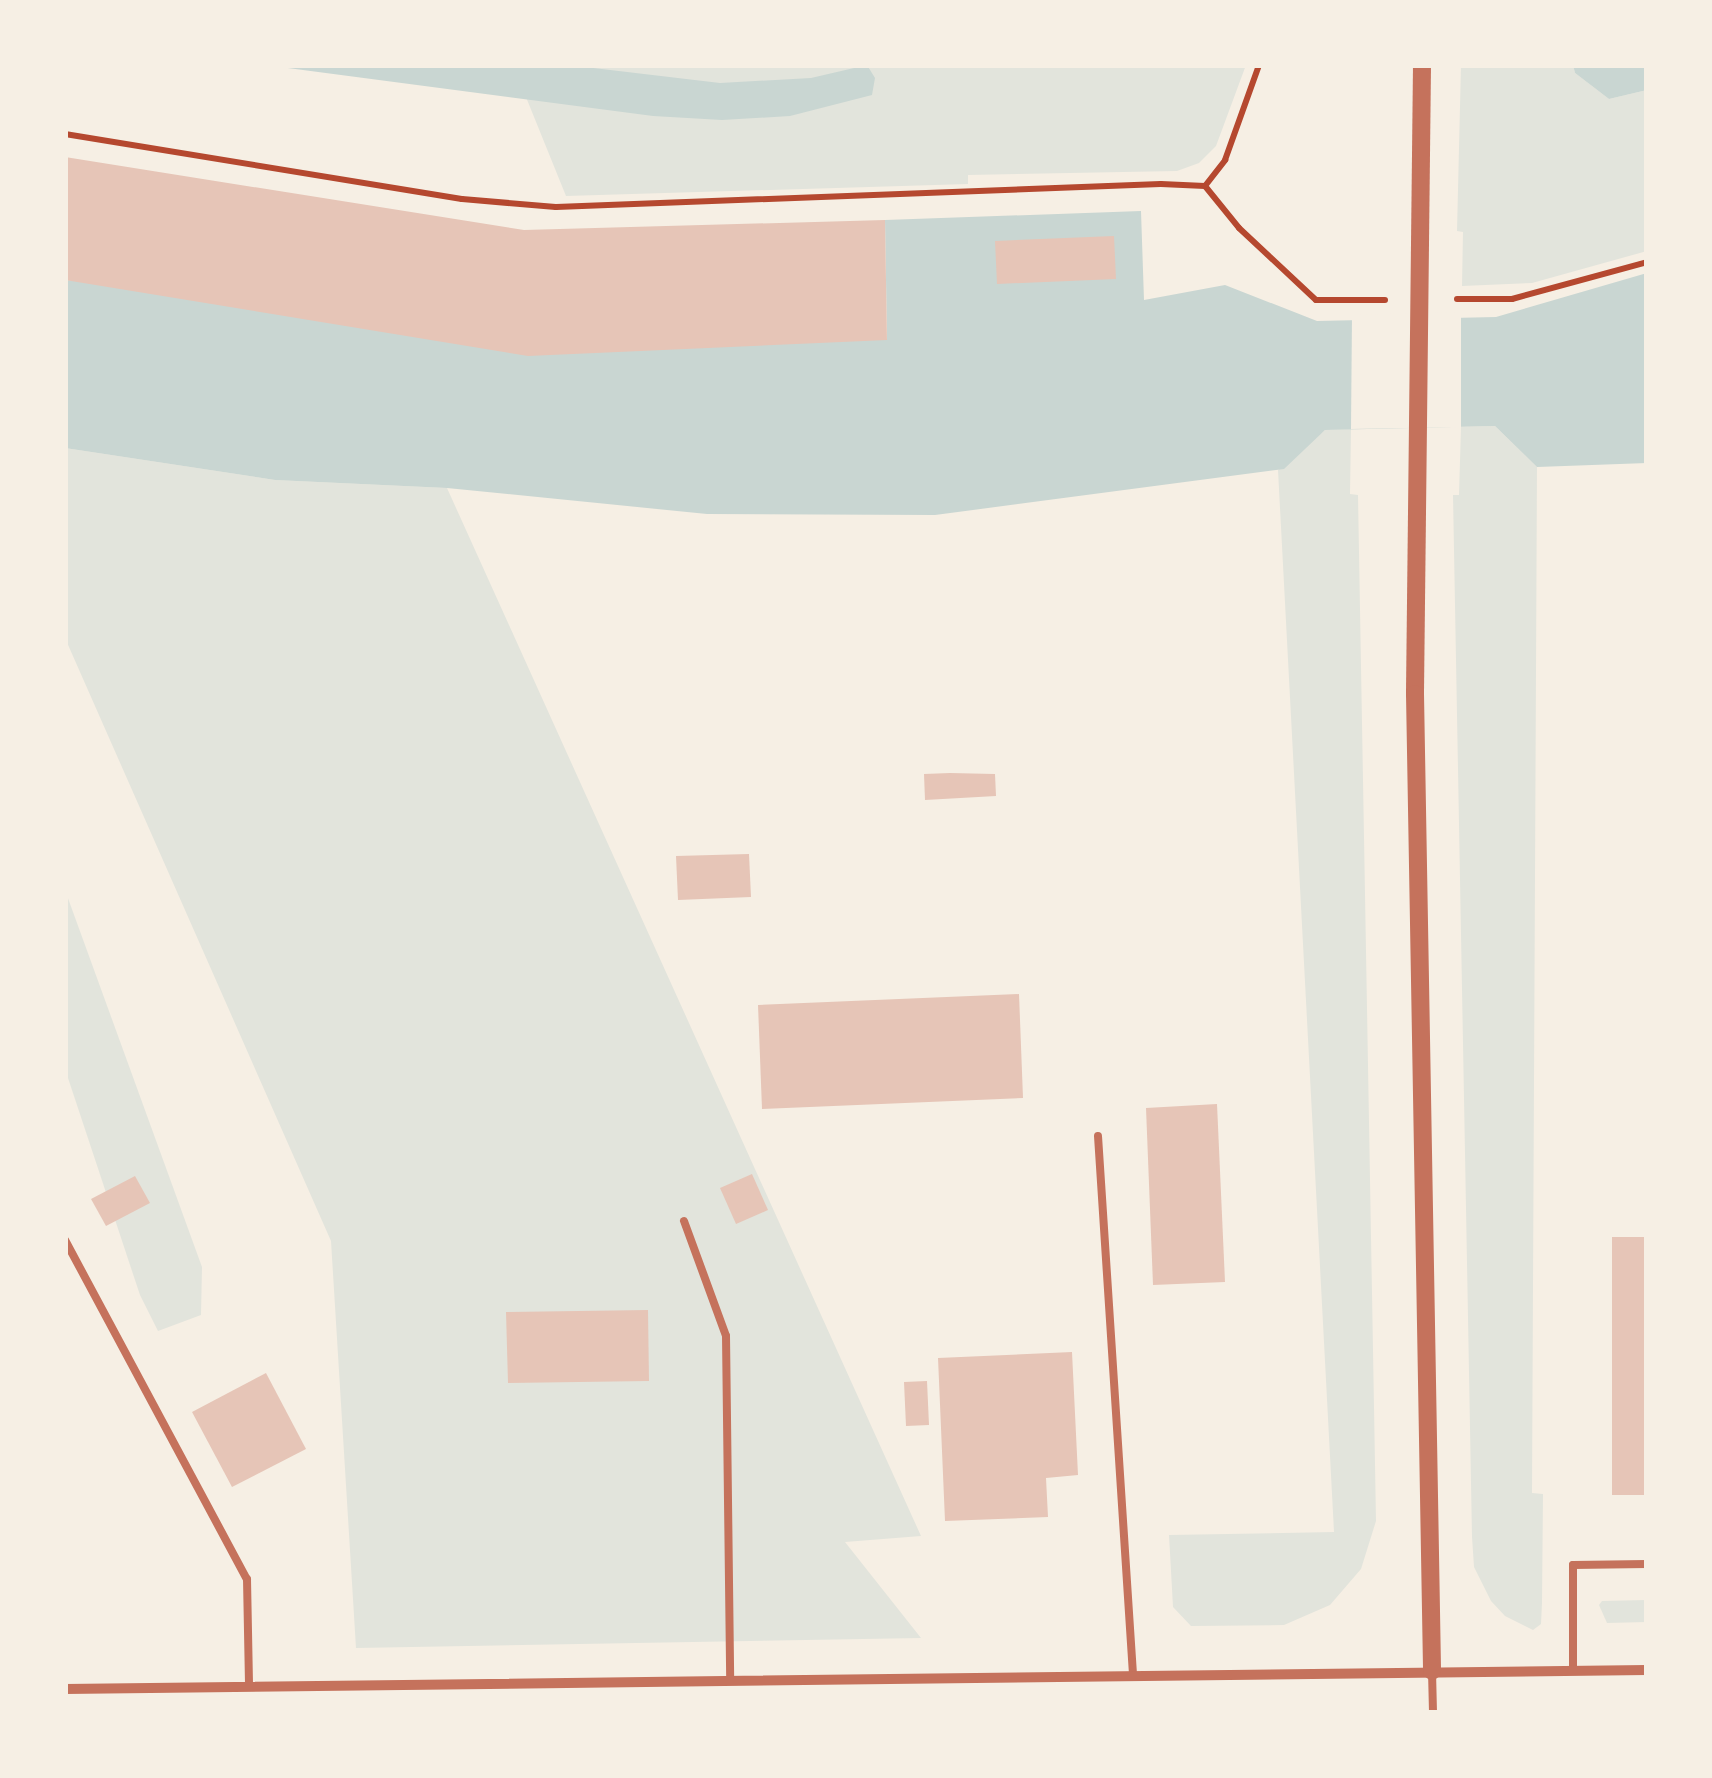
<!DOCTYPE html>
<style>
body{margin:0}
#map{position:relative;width:1712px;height:1778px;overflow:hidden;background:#f6efe4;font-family:"Work Sans",sans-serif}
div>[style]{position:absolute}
.green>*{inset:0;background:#e2e4dc}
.water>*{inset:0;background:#c9d6d2}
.pier>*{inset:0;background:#f6efe4}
.building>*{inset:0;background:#e6c5b7}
.path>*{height:6px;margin:-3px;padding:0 3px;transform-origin:3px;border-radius:3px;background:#b5482f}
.service>*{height:8px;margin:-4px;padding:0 4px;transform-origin:4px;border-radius:4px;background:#c5725c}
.minor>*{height:10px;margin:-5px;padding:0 5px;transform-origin:5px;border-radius:5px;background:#c5725c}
.tertiary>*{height:18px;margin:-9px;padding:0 9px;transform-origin:9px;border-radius:9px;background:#c5725c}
span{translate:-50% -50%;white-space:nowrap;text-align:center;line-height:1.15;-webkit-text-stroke:8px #f6efe4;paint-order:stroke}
.frame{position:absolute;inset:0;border:68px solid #f6efe4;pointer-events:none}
</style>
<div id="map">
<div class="green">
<i style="clip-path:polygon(513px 65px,1246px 65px,1216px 146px,1199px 163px,1177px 171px,968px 175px,968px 184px,566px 196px)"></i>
<i style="clip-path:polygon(1461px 65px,1573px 65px,1575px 73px,1609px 99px,1647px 90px,1647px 251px,1532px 283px,1462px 286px,1463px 232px,1457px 231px)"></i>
<i style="clip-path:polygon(1495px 426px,1537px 467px,1532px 1493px,1543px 1494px,1542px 1603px,1541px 1624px,1533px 1630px,1505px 1616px,1491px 1601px,1474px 1567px,1472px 1537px,1453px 495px,1459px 495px,1461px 427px)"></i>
<i style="clip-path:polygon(1351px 429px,1350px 494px,1358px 495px,1376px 1521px,1361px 1569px,1330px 1605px,1284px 1625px,1191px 1626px,1173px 1607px,1169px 1535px,1334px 1532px,1278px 470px,1325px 430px)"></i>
<i style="clip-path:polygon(65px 448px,275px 480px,447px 488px,921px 1536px,845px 1542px,921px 1638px,356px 1648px,331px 1241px,65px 638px)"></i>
<i style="clip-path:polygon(65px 890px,202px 1267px,201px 1315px,158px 1331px,140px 1295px,65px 1069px)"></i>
<i style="clip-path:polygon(1647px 1600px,1647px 1622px,1607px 1623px,1599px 1605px,1602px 1601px)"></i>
</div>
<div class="water">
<i style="clip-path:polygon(265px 65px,568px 65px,720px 83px,811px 78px,867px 65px,875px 78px,872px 95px,790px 116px,722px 120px,653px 116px)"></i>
<i style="clip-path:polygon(1573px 65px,1647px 65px,1647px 90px,1609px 99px,1575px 73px)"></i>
<i style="clip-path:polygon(1141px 211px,1144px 300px,1225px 285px,1317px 321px,1496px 317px,1647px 273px,1647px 463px,1537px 467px,1495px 426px,1325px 430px,1284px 469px,935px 515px,707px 514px,447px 488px,275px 480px,65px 448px,65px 280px,887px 339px,885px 220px)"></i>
</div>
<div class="pier">
<i style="clip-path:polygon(1461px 312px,1461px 427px,1351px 429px,1352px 315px)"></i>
</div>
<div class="building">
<i style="clip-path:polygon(65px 157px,524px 230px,885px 220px,887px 340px,528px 356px,65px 280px)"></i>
<i style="clip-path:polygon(1114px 236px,1116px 279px,997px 284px,995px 241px)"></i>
<i style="clip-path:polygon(950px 773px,995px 774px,996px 796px,925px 800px,924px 774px)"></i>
<i style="clip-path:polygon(749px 854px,751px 897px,678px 900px,676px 856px)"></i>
<i style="clip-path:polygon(1019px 994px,1023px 1098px,762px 1109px,758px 1005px)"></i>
<i style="clip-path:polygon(1217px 1104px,1225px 1282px,1153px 1285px,1146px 1108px)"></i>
<i style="clip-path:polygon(752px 1174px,768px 1210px,736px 1224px,720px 1188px)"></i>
<i style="clip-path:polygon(135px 1176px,150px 1203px,106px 1226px,91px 1199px)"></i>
<i style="clip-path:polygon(1612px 1237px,1647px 1237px,1647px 1495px,1612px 1495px)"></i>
<i style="clip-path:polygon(648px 1310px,649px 1381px,508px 1383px,506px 1312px)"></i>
<i style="clip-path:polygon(1072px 1352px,1078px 1475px,1046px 1478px,1048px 1517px,945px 1521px,938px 1358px)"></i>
<i style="clip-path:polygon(266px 1373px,306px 1449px,232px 1487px,192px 1412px)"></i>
<i style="clip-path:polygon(927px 1381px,929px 1425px,906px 1426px,904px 1382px)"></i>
</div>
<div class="path">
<i style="left:65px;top:134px;width:402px;rotate:9.3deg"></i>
<i style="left:462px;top:199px;width:94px;rotate:4.9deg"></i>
<i style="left:556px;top:207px;width:605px;rotate:-2.18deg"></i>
<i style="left:1161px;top:184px;width:44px;rotate:2.6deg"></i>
<i style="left:1205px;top:186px;width:54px;rotate:51deg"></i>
<i style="left:1239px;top:228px;width:105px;rotate:43.1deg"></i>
<i style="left:1316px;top:300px;width:69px"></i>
<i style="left:1205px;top:186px;width:33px;rotate:-52deg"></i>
<i style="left:1225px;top:160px;width:101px;rotate:-70.3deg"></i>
<i style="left:1457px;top:299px;width:55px"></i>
<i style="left:1512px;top:299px;width:140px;rotate:-15.3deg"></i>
</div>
<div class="service">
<i style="left:1098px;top:1136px;width:539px;rotate:86.28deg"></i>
<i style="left:684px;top:1221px;width:122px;rotate:69.9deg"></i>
<i style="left:726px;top:1336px;width:344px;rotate:89.3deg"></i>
<i style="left:65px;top:1240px;width:385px;rotate:61.8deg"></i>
<i style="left:247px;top:1579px;width:108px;rotate:88.9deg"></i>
<i style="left:1432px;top:1671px;width:42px;rotate:88.6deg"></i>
<i style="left:1573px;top:1671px;width:106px;rotate:-90deg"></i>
<i style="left:1573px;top:1565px;width:74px;rotate:-0.8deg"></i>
</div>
<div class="minor">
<i style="left:65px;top:1689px;width:1582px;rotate:-0.69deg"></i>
</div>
<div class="tertiary">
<i style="left:1422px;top:65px;width:629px;rotate:90.64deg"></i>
<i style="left:1415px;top:694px;width:977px;rotate:89deg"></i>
</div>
<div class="frame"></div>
</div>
